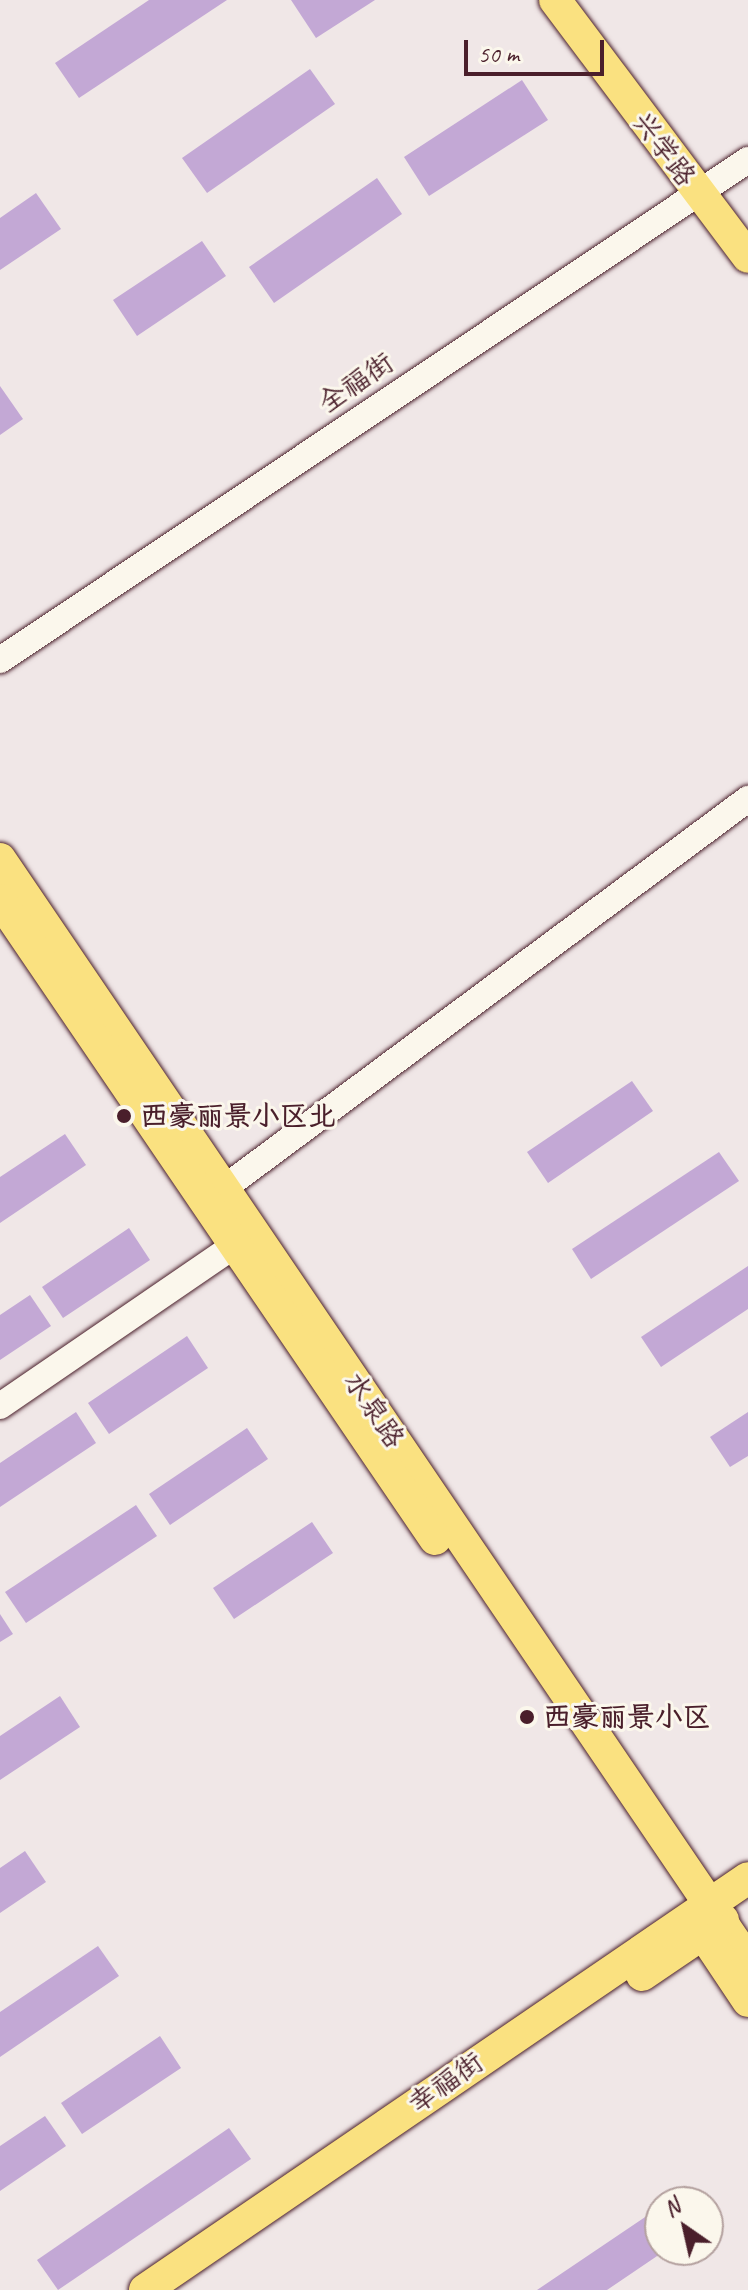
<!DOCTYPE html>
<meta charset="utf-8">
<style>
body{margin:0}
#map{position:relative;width:748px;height:2290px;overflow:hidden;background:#f0e7e7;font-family:Caveat,"LXGW WenKai TC",sans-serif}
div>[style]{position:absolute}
.building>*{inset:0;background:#c3a8d5}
.roads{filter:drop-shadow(0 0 2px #4a1f2b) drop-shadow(0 0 2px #4a1f2b)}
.minor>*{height:26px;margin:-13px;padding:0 13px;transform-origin:13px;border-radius:13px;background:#fbf7ec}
.major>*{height:32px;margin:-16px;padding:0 16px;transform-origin:16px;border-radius:16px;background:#fae180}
.dots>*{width:22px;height:22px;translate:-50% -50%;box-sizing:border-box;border:4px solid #fbf7ec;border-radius:50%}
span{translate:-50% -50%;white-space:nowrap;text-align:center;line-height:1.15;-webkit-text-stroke:6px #fbf7ec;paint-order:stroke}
.street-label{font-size:28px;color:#4a1f2b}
.poi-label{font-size:28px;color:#4a1f2b;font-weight:700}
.left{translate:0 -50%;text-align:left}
.north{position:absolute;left:644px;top:2186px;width:80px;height:80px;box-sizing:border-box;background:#fbf7ec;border:2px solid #b4a19f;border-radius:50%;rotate:326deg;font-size:22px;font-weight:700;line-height:32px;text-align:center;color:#4a1f2b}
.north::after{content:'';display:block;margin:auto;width:28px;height:36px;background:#4a1f2b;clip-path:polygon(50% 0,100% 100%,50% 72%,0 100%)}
.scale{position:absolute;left:464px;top:40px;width:140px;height:36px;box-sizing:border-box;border:4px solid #4a1f2b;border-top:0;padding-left:10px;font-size:24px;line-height:28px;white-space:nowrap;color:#4a1f2b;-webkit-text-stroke:6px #fbf7ec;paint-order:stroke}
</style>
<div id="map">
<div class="building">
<i style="clip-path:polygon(149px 0,227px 0,79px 98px,55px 63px)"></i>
<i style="clip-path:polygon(291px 0,375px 0,316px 38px)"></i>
<i style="clip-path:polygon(310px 69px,335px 104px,207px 193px,182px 158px)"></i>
<i style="clip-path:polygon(522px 80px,548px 120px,429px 196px,404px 157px)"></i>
<i style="clip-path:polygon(377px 178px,402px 214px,274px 303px,249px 267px)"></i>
<i style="clip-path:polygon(36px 193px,61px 229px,0 270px,0 218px)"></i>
<i style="clip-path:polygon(202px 241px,226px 276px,137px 336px,113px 300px)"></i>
<i style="clip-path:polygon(0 386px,23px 419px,0 435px)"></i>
<i style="clip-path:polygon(632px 1081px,653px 1111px,548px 1183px,527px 1152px)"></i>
<i style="clip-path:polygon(65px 1134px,86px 1165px,0 1223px,0 1177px)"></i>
<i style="clip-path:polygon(719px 1152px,739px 1181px,591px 1279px,572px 1249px)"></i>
<i style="clip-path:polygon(129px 1228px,150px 1260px,63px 1318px,42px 1287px)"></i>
<i style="clip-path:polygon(748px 1266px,748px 1309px,661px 1367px,641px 1337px)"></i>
<i style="clip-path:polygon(30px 1295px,51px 1326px,0 1360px,0 1315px)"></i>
<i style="clip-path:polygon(187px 1336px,208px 1368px,109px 1434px,88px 1403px)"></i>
<i style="clip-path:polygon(76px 1412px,96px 1443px,0 1507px,0 1463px)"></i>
<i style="clip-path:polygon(748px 1412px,748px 1456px,730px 1467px,710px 1437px)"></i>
<i style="clip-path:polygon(247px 1428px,268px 1459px,170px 1525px,149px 1494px)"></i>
<i style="clip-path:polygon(136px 1505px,157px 1536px,26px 1623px,5px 1592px)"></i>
<i style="clip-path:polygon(312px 1522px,333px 1553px,234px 1619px,213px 1588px)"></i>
<i style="clip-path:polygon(0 1614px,13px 1634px,0 1642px)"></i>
<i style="clip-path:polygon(60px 1696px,80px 1727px,0 1780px,0 1736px)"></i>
<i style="clip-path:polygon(25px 1851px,46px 1882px,0 1913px,0 1868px)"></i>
<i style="clip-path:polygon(98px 1946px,119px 1976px,0 2057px,0 2012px)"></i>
<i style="clip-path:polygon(160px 2036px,181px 2068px,82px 2134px,61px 2103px)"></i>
<i style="clip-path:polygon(45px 2116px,66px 2146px,0 2191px,0 2146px)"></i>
<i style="clip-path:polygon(229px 2128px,251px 2159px,58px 2290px,37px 2260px)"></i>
<i style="clip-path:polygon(660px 2207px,660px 2250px,666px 2250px,607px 2290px,537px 2290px)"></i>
</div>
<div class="roads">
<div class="minor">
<i style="left:0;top:660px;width:900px;rotate:-33.76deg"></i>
<i style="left:208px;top:1200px;width:673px;rotate:-36.6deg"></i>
<i style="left:0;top:1406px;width:285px;rotate:-34.4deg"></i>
</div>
<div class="major">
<i style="left:555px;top:0;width:321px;rotate:53.1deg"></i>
<i style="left:0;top:859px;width:1332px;rotate:55.83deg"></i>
<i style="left:0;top:900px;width:773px;rotate:55.75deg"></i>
<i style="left:708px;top:1941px;width:72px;rotate:56.3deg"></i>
<i style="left:642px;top:1975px;width:98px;rotate:-34.2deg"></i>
<i style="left:145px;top:2290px;width:730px;rotate:-34.34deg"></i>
</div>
</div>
<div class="dots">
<i style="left:124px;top:1116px;background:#4a1f2b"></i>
<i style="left:527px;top:1717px;background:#4a1f2b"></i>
</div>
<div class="street-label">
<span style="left:664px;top:149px;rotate:53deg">兴学路</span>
<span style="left:356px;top:383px;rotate:-34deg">全福街</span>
<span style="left:374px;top:1410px;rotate:56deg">水泉路</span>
<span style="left:446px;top:2083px;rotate:-35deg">幸福街</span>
</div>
<div class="poi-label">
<span class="left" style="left:140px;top:1116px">西豪丽景小区北</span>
<span class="left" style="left:543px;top:1717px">西豪丽景小区</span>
</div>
<div class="north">N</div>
<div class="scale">50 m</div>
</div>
